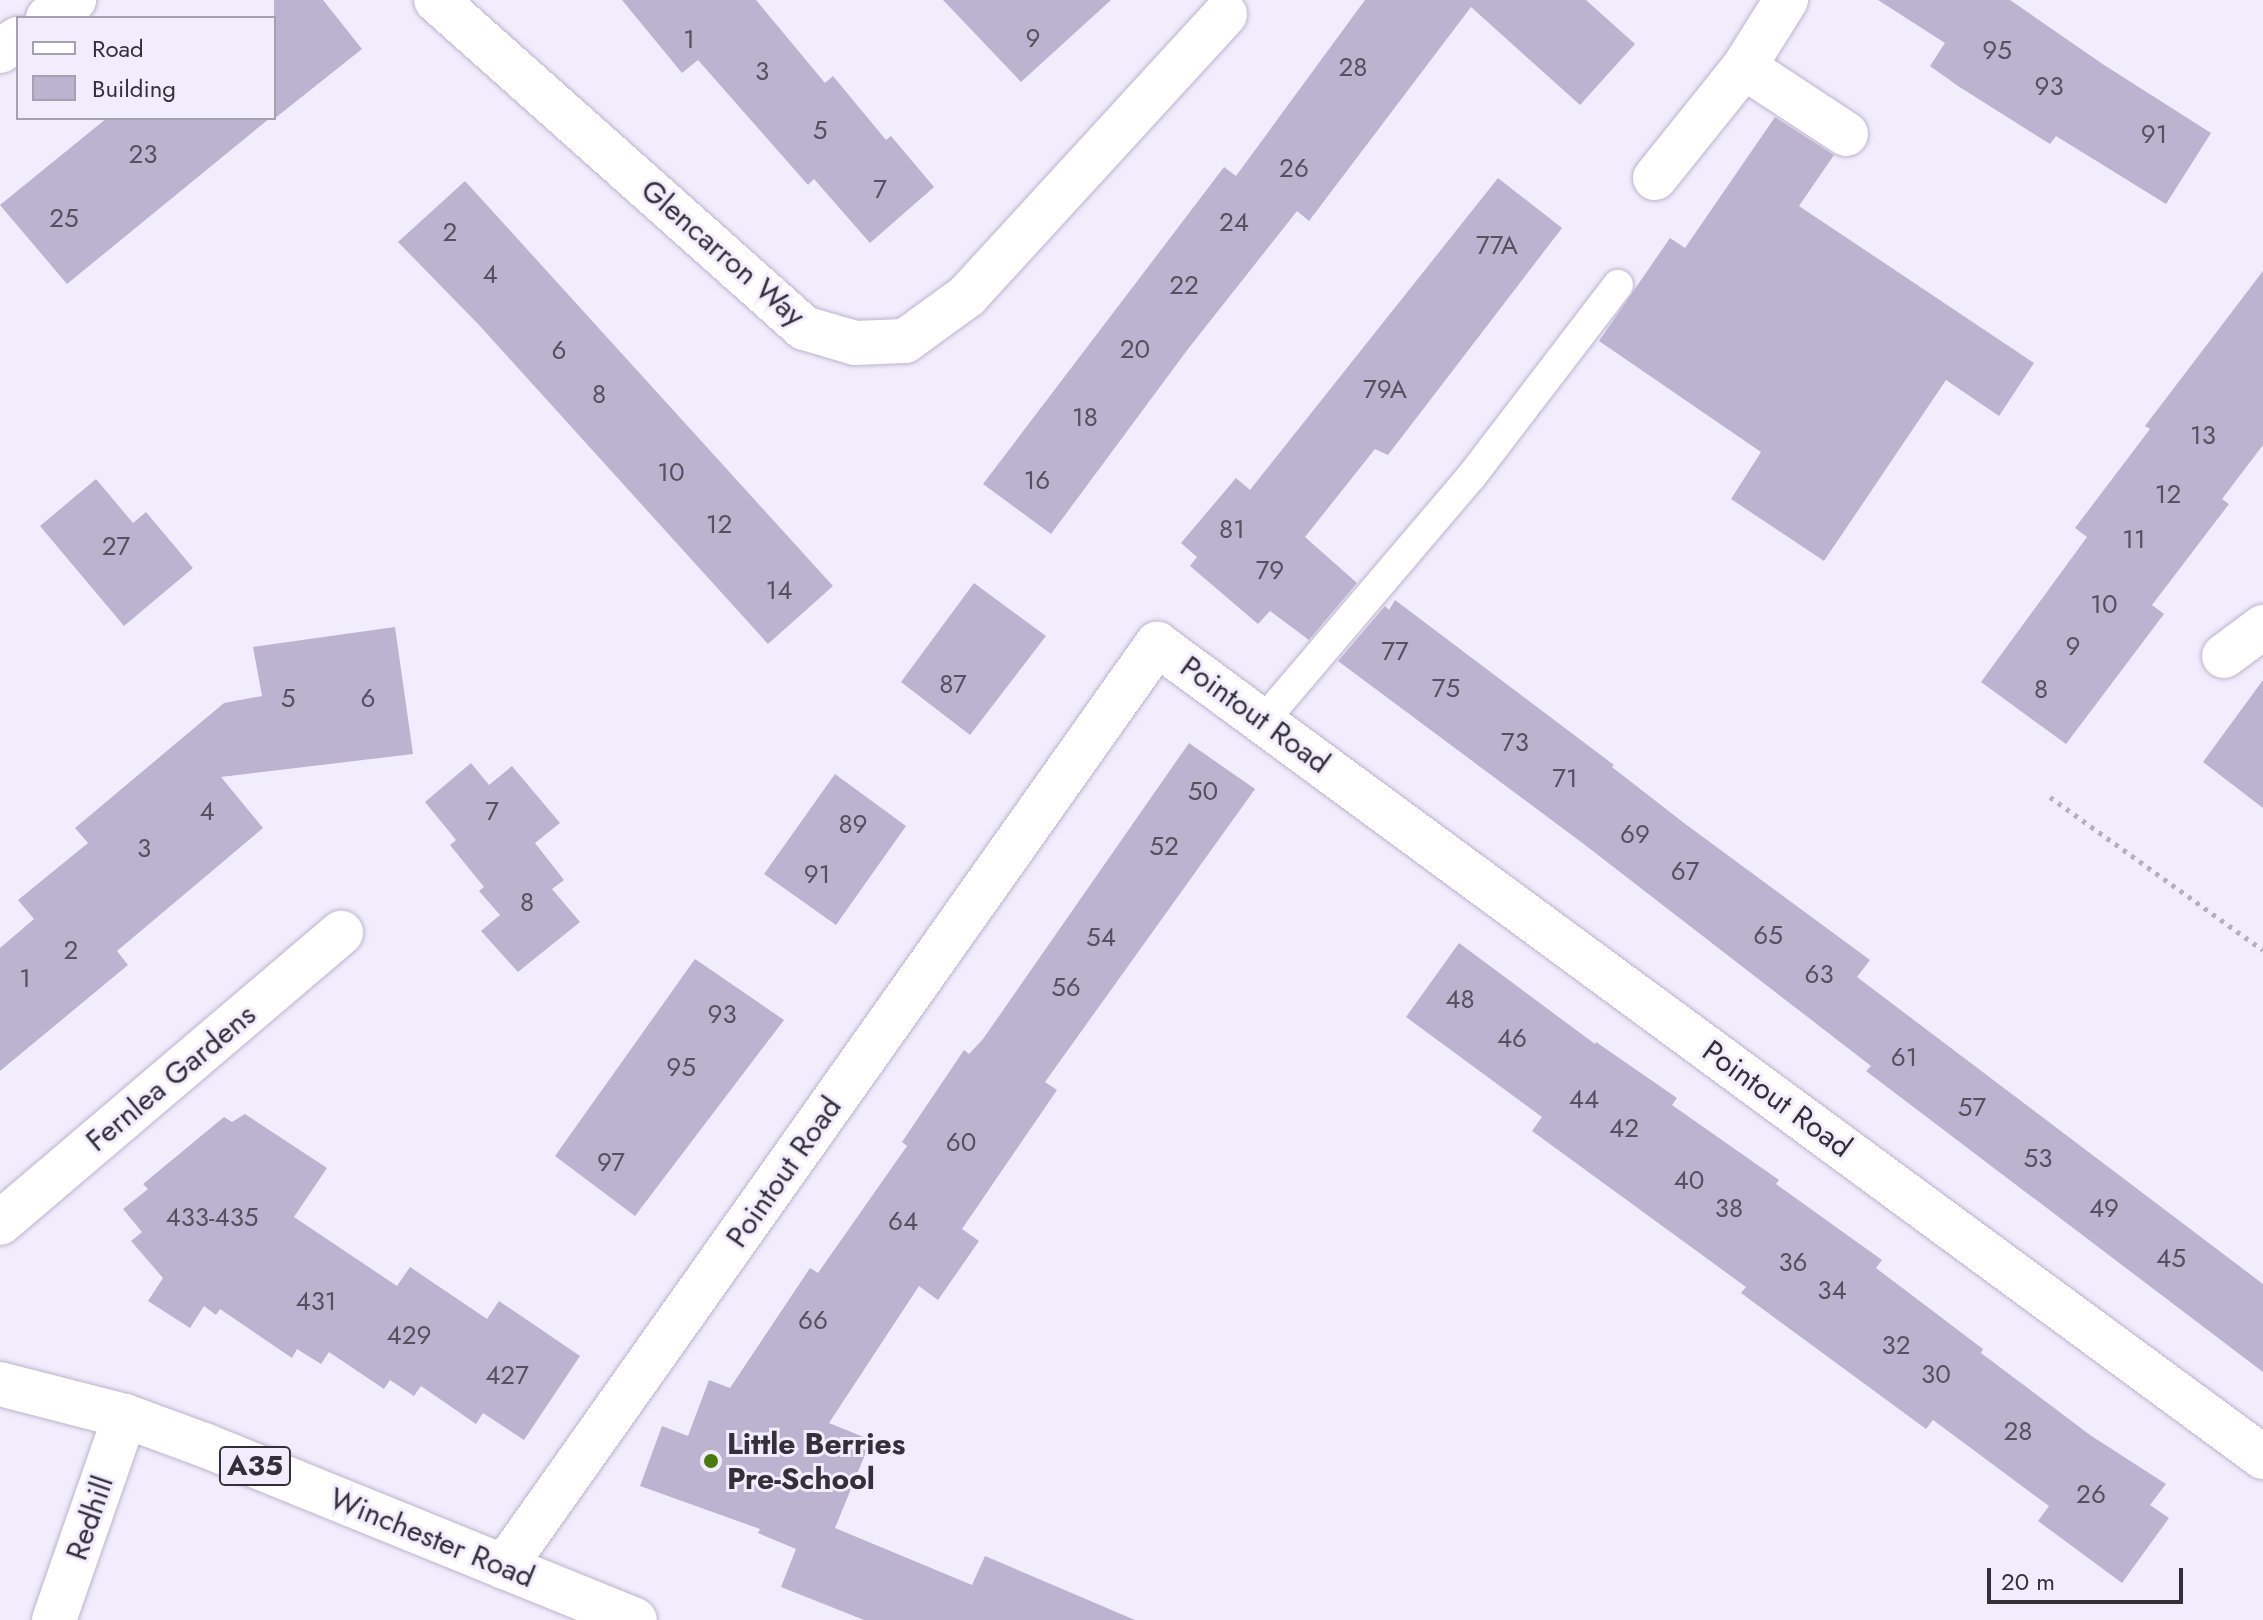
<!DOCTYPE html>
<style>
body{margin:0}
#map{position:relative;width:2263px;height:1620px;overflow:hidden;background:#f2edfd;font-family:Jost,sans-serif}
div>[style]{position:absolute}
.building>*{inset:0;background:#bcb3d0}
.path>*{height:5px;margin-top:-2.5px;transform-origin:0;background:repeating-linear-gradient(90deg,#b5b0be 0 4px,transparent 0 10px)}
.roads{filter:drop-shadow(0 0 2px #bbb4cc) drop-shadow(0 0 2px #bbb4cc)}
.lane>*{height:30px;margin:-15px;padding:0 15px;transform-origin:15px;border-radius:15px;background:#fff}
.street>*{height:44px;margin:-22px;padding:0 22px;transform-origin:22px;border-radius:22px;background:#fff}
.primary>*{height:44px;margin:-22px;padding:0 22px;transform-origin:22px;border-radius:22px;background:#fff}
.dots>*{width:22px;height:22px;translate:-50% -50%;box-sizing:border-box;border:4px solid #f2edfd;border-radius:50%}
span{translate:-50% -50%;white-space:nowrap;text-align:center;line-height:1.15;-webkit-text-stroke:6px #f2edfd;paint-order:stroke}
.number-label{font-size:26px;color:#555160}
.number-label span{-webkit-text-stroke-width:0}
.shield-label span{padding:2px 6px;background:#f2edfd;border:2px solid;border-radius:6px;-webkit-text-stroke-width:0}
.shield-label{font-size:28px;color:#33303a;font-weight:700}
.street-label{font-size:30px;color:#33303a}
.poi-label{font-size:30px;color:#33303a;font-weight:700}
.left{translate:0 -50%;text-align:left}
.legend{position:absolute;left:16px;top:16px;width:260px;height:104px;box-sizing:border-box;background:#f2edfd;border:2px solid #a6a1af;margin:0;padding:10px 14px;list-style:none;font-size:24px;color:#33303a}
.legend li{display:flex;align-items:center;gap:16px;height:40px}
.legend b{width:40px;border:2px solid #a6a1af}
.scale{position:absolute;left:1987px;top:1568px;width:196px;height:36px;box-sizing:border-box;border:4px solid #33303a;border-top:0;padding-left:10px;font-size:24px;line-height:28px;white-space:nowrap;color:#33303a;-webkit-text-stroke:6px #f2edfd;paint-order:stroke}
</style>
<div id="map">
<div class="building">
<i style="clip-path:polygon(274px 0,323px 0,362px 49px,274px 119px)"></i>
<i style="clip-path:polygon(622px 0,756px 0,825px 83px,833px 76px,886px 140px,891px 136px,934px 187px,870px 243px,814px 179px,808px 185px,698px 60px,682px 73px)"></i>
<i style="clip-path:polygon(943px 0,1111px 0,1021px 82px)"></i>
<i style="clip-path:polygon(1365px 0,1586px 0,1635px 44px,1580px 105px,1471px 7px,1309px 221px,1297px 211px,1188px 349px,1051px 534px,983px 484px,1224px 167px,1236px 176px)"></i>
<i style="clip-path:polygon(1878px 0,2010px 0,2104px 65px,2211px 133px,2166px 204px,2056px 136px,2050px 144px,1958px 86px,1930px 66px,1945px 43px)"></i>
<i style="clip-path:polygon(1775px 117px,1834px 155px,1799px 206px,2034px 363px,1999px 416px,1946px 380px,1824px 561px,1731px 499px,1761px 452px,1599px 341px,1670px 238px,1685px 248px)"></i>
<i style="clip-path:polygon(107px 118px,270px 118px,67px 284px,0 205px)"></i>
<i style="clip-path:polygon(1498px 178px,1562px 228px,1388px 455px,1375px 449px,1305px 537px,1357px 583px,1309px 640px,1270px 611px,1258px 624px,1190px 566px,1197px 557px,1181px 543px,1236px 478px,1250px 490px)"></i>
<i style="clip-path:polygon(465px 181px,833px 586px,768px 644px,479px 325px,398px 242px)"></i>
<i style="clip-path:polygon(2263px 271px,2263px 445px,2222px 499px,2229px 504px,2152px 605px,2164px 614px,2066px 744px,1981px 682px,2087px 537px,2075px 528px,2150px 429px,2145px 426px)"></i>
<i style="clip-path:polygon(96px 479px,133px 523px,146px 512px,193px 568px,124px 626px,40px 526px)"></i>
<i style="clip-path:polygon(974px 583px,1046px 636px,970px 735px,901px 682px)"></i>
<i style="clip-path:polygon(1395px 600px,1614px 765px,1612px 767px,1684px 823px,1870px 960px,1857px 977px,2263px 1284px,2263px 1372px,1866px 1071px,1871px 1066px,1585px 845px,1338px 661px,1385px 606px,1389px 610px)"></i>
<i style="clip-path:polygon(395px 627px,413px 754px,221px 777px,263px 828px,117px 951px,128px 965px,0 1071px,0 948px,34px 919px,18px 900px,88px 843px,75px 828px,224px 703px,262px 696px,253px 647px)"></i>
<i style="clip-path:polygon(2263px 680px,2263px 808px,2203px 762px)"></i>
<i style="clip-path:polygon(1189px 743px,1255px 789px,1045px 1082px,1057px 1090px,962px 1229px,979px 1241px,938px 1300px,919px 1286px,829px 1423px,871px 1440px,835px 1528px,972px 1585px,985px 1556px,1135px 1620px,864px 1620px,781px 1587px,796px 1549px,758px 1533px,760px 1529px,640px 1486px,662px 1426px,688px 1436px,709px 1380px,730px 1388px,810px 1268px,818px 1273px,907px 1146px,902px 1142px,964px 1050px,969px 1054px,983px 1039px)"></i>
<i style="clip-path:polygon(471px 763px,489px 785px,512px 766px,560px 823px,535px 843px,564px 880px,552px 889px,580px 922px,518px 972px,481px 931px,500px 915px,479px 891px,484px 887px,450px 845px,456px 840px,425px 802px)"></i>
<i style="clip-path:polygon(835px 774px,906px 826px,836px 925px,764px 874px)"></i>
<i style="clip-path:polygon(1459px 943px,1595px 1044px,1596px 1042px,1677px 1098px,1672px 1105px,1779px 1180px,1776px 1184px,1882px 1260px,1876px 1268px,1983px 1349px,1981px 1353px,2090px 1435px,2166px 1484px,2150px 1505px,2169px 1518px,2122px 1583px,2038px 1521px,2049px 1506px,1933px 1420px,1926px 1429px,1741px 1293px,1746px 1287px,1532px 1131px,1542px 1117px,1406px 1017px)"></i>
<i style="clip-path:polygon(695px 959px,784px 1020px,635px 1216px,555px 1156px)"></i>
<i style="clip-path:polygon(245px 1114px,327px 1168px,294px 1217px,397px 1286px,410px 1267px,487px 1319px,499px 1301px,580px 1356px,524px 1440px,483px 1413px,476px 1424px,421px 1386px,414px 1396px,390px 1380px,384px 1389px,329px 1352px,321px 1364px,297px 1349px,292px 1358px,220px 1309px,216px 1315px,204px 1306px,190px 1328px,148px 1301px,163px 1278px,131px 1241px,142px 1232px,123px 1209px,148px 1189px,143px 1184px,224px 1117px,232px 1122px)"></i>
</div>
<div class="path">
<i style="left:2050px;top:797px;width:262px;rotate:35.7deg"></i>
</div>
<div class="roads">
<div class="lane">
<i style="left:1264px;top:720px;width:319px;rotate:-49.6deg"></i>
<i style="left:1471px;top:477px;width:242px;rotate:-52.6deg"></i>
</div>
<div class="street">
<i style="left:436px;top:0;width:493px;rotate:41.7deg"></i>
<i style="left:804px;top:328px;width:53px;rotate:16.4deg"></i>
<i style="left:855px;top:343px;width:50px;rotate:-2.3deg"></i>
<i style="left:905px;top:341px;width:77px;rotate:-36deg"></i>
<i style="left:967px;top:296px;width:382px;rotate:-47.5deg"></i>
<i style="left:48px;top:18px;width:32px;rotate:-35deg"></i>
<i style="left:0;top:51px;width:22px;rotate:-34deg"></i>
<i style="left:1744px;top:67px;width:122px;rotate:33.3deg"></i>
<i style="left:1655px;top:178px;width:142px;rotate:-51.3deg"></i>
<i style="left:1744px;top:67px;width:79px;rotate:-57.9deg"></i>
<i style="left:2224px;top:656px;width:49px;rotate:-36.6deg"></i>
<i style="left:0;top:1223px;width:448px;rotate:-40.4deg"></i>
<i style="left:504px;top:1567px;width:1131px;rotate:-54.72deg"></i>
<i style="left:1157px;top:644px;width:1373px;rotate:36.32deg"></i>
<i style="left:54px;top:1620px;width:216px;rotate:-70.8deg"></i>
</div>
<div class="primary">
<i style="left:0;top:1384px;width:129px;rotate:14.4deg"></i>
<i style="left:125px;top:1416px;width:84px;rotate:20.2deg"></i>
<i style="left:204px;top:1445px;width:465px;rotate:22.1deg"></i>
</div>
</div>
<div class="dots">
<i style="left:711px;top:1461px;background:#487b0a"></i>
</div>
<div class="number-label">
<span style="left:1033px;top:39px">9</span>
<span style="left:689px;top:40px">1</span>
<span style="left:1997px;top:51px">95</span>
<span style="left:1353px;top:68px">28</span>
<span style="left:762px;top:72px">3</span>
<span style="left:2049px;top:87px">93</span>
<span style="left:820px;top:131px">5</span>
<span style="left:2154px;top:135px">91</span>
<span style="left:143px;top:155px">23</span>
<span style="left:1294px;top:169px">26</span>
<span style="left:880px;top:190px">7</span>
<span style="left:64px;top:219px">25</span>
<span style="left:1234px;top:223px">24</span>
<span style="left:450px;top:233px">2</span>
<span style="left:1497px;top:246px">77A</span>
<span style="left:490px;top:275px">4</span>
<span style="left:1184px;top:286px">22</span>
<span style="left:1135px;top:350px">20</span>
<span style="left:559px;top:351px">6</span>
<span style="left:1385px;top:390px">79A</span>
<span style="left:599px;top:395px">8</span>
<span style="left:1085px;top:418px">18</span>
<span style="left:2203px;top:436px">13</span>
<span style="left:671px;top:473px">10</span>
<span style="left:1037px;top:481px">16</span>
<span style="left:2168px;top:495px">12</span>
<span style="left:719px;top:525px">12</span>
<span style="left:1232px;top:530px">81</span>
<span style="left:2134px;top:540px">11</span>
<span style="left:116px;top:547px">27</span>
<span style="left:1270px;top:571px">79</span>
<span style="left:779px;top:591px">14</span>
<span style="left:2104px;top:605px">10</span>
<span style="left:2073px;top:647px">9</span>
<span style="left:1395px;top:652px">77</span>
<span style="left:953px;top:685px">87</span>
<span style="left:1446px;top:689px">75</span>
<span style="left:2041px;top:690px">8</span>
<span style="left:288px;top:699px">5</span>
<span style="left:368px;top:699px">6</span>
<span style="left:1515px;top:743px">73</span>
<span style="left:1565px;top:779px">71</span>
<span style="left:1203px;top:792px">50</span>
<span style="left:207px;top:812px">4</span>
<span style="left:492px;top:812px">7</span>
<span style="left:853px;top:825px">89</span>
<span style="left:1635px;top:835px">69</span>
<span style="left:1164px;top:847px">52</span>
<span style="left:144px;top:849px">3</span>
<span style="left:1685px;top:872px">67</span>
<span style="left:817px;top:875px">91</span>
<span style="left:527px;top:903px">8</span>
<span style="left:1768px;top:936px">65</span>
<span style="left:1101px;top:938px">54</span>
<span style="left:71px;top:951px">2</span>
<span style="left:1819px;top:975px">63</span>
<span style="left:25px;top:979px">1</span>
<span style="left:1066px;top:988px">56</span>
<span style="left:1460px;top:1000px">48</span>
<span style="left:722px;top:1015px">93</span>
<span style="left:1512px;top:1039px">46</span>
<span style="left:1904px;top:1058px">61</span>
<span style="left:681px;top:1068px">95</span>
<span style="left:1584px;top:1100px">44</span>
<span style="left:1972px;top:1108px">57</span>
<span style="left:1624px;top:1129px">42</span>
<span style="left:961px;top:1143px">60</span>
<span style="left:2038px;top:1159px">53</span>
<span style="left:611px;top:1163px">97</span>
<span style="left:1689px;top:1181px">40</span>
<span style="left:1729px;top:1209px">38</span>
<span style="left:2104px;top:1209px">49</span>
<span style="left:212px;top:1218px">433-435</span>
<span style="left:903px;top:1222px">64</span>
<span style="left:2171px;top:1259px">45</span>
<span style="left:1793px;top:1263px">36</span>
<span style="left:1832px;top:1291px">34</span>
<span style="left:316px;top:1302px">431</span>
<span style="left:813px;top:1321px">66</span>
<span style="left:409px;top:1336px">429</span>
<span style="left:1896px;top:1346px">32</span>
<span style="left:1936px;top:1375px">30</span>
<span style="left:507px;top:1376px">427</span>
<span style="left:2018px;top:1432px">28</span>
<span style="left:2091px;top:1495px">26</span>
</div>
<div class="shield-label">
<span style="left:255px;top:1466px">A35</span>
</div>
<div class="street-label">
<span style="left:723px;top:253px;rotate:41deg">Glencarron Way</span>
<span style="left:1255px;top:715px;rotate:36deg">Pointout Road</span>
<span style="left:171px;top:1078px;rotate:-40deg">Fernlea Gardens</span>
<span style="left:1777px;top:1099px;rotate:36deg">Pointout Road</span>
<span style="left:784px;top:1172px;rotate:-55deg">Pointout Road</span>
<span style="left:90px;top:1518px;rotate:-71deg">Redhill</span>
<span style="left:432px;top:1538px;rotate:22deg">Winchester Road</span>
</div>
<div class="poi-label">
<span class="left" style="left:727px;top:1461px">Little Berries<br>Pre-School</span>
</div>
<ul class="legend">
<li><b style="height:10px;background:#fff"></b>Road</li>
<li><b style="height:22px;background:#bcb3d0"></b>Building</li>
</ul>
<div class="scale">20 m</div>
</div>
